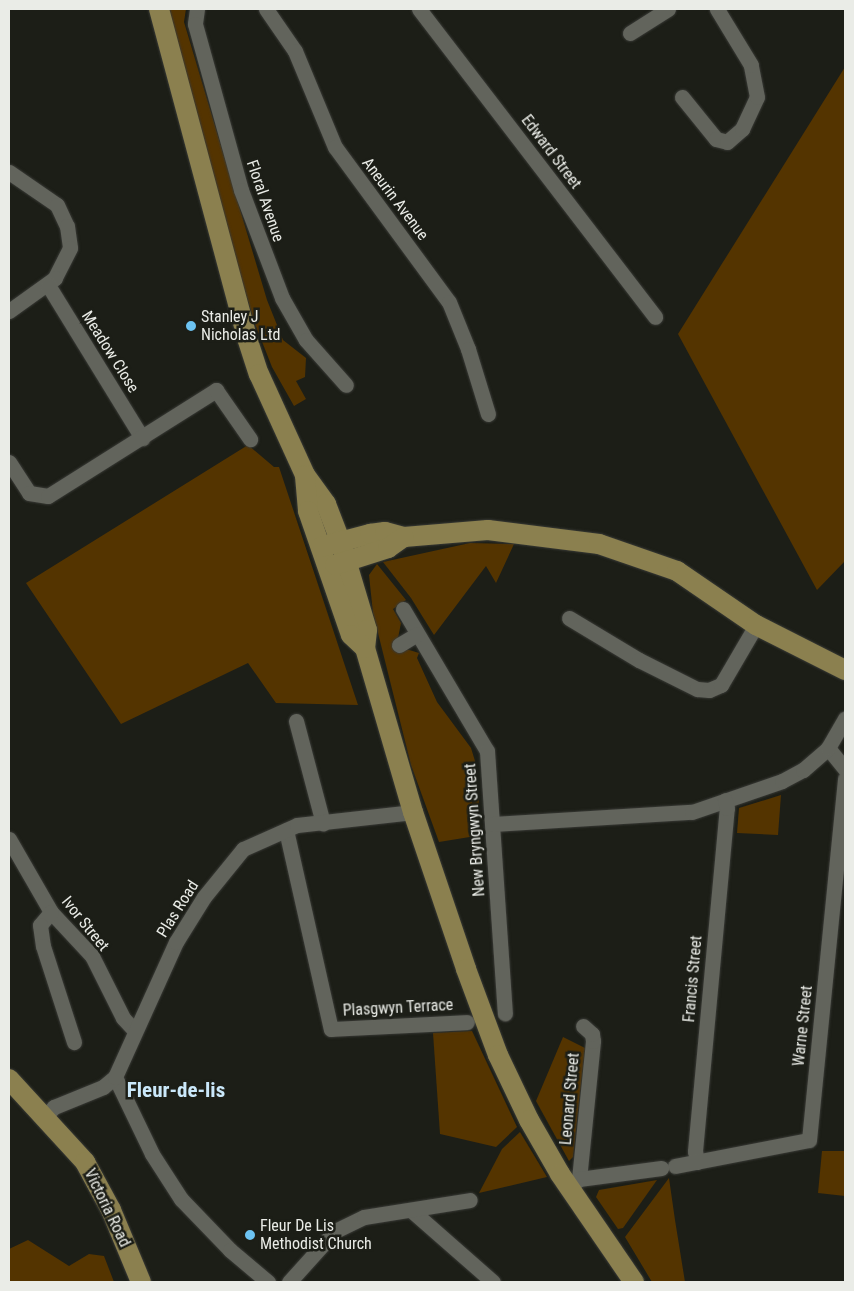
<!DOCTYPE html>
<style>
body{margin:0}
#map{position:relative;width:854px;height:1291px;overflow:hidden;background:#1c1e17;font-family:"Roboto Condensed",sans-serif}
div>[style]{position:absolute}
.green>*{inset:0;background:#543400}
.roads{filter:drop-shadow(0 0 1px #393a36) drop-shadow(0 0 1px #393a36)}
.minor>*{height:15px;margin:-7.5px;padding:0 7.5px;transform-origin:7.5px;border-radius:7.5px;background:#62645c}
.major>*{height:20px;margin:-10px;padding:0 10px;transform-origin:10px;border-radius:10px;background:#8b804f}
.dots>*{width:14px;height:14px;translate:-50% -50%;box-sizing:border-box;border:2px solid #1c1e17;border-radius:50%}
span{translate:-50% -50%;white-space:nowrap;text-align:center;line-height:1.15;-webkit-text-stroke:5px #1c1e17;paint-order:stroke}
.street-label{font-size:16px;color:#eaece7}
.poi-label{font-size:16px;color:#eaece7}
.left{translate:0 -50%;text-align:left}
.district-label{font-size:21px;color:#cae8fa;font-weight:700}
.frame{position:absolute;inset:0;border:10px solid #eaece7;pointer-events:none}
</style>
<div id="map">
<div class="green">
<i style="clip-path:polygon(168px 9px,186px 9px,184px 22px,267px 300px,283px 340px,306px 358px,305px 377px,296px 381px,306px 399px,294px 406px,272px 367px,255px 324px,233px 252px)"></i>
<i style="clip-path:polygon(845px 67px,845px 561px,817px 590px,678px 334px)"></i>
<i style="clip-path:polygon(248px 445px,274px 467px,279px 467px,358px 705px,276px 703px,248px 663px,121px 724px,26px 583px)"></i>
<i style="clip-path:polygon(470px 543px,514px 544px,496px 583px,486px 566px,434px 635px,411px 598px,383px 562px)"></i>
<i style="clip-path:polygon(377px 564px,406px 600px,393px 609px,401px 623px,398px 638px,406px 649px,419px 653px,417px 658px,437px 702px,471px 748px,475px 761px,482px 835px,439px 842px,411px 765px,373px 613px,369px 575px)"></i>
<i style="clip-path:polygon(781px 795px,778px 835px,737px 833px,739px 808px)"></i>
<i style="clip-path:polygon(472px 1031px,517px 1127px,496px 1147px,440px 1134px,433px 1033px)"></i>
<i style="clip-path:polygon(563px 1037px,585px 1048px,573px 1157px,569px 1161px,536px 1101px)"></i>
<i style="clip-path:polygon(520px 1132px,547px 1177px,479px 1193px,502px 1149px)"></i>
<i style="clip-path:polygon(822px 1151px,845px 1151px,845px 1196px,818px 1193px)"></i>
<i style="clip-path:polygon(669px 1178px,675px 1220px,685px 1282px,652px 1282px,625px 1237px)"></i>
<i style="clip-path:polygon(657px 1180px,623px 1228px,618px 1229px,596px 1197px,599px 1190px)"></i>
<i style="clip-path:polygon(28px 1240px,69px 1266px,89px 1254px,104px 1256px,114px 1282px,9px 1282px,9px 1249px)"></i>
</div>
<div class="roads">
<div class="minor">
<i style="left:197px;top:9px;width:15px;rotate:98deg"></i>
<i style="left:195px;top:24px;width:172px;rotate:74.5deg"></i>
<i style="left:241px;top:190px;width:116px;rotate:69.2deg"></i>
<i style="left:282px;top:298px;width:48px;rotate:60.3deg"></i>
<i style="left:306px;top:340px;width:60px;rotate:48.4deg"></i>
<i style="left:266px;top:9px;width:51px;rotate:55.4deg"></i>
<i style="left:295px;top:51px;width:104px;rotate:67.4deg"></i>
<i style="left:335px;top:147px;width:192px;rotate:53.7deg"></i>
<i style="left:449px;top:302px;width:51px;rotate:68deg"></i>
<i style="left:468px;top:349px;width:68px;rotate:72.9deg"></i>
<i style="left:419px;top:9px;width:388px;rotate:52.5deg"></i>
<i style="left:630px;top:33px;width:45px;rotate:-32.3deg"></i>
<i style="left:682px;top:97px;width:54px;rotate:51deg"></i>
<i style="left:716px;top:139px;width:11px;rotate:15deg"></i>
<i style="left:727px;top:142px;width:20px;rotate:-41deg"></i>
<i style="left:742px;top:129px;width:35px;rotate:-65deg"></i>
<i style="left:757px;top:97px;width:33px;rotate:-101deg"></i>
<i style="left:751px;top:65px;width:66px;rotate:-121.3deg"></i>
<i style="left:9px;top:172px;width:58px;rotate:34.5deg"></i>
<i style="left:57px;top:205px;width:23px;rotate:65deg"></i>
<i style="left:67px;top:226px;width:22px;rotate:82deg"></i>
<i style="left:70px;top:248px;width:34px;rotate:117deg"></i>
<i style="left:55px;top:278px;width:57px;rotate:144.3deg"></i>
<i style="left:48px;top:285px;width:180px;rotate:58.4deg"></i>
<i style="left:9px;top:462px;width:37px;rotate:57deg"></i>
<i style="left:29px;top:493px;width:19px;rotate:9deg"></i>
<i style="left:48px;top:496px;width:199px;rotate:-32.2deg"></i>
<i style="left:216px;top:390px;width:60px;rotate:55.2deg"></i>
<i style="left:403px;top:609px;width:165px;rotate:59.4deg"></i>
<i style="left:487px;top:751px;width:263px;rotate:86.1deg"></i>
<i style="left:569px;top:618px;width:82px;rotate:31deg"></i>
<i style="left:639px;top:660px;width:65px;rotate:26.6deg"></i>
<i style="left:697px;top:689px;width:12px;rotate:5deg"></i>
<i style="left:709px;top:690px;width:13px;rotate:-23deg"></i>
<i style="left:721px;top:685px;width:69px;rotate:-59.7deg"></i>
<i style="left:399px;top:645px;width:21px;rotate:-31deg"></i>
<i style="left:296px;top:721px;width:106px;rotate:75.2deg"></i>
<i style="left:828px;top:748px;width:27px;rotate:51deg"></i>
<i style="left:493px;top:824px;width:199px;rotate:-3.5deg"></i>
<i style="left:692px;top:812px;width:95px;rotate:-19deg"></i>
<i style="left:782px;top:781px;width:24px;rotate:-28deg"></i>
<i style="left:803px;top:770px;width:33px;rotate:-41deg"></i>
<i style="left:828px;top:748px;width:34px;rotate:-60deg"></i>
<i style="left:286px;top:830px;width:204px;rotate:77.3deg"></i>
<i style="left:331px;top:1029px;width:136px;rotate:-2.9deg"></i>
<i style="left:9px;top:839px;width:84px;rotate:60.1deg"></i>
<i style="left:51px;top:912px;width:60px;rotate:47deg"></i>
<i style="left:92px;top:956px;width:69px;rotate:63.4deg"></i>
<i style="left:123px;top:1018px;width:16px;rotate:47deg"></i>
<i style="left:51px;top:912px;width:17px;rotate:130deg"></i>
<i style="left:40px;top:925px;width:21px;rotate:82deg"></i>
<i style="left:43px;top:946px;width:101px;rotate:72.1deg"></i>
<i style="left:115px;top:1077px;width:85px;rotate:64.3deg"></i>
<i style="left:152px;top:1154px;width:54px;rotate:57.2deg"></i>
<i style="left:181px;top:1199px;width:71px;rotate:46.1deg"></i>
<i style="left:230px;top:1250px;width:50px;rotate:40.1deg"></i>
<i style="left:44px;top:1118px;width:15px;rotate:-48deg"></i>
<i style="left:54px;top:1107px;width:53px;rotate:-22.2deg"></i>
<i style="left:103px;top:1087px;width:16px;rotate:-40deg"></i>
<i style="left:115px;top:1077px;width:148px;rotate:-65.7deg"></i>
<i style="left:176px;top:942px;width:53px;rotate:-58.1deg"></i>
<i style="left:204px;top:897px;width:62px;rotate:-50.9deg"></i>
<i style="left:243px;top:849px;width:59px;rotate:-24deg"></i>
<i style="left:297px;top:825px;width:117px;rotate:-6.4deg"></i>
<i style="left:697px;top:1162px;width:11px;rotate:-100deg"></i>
<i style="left:695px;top:1151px;width:344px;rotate:-84.7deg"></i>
<i style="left:727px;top:808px;width:8px;rotate:-104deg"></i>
<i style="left:675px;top:1166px;width:136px;rotate:-11deg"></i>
<i style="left:809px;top:1140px;width:363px;rotate:-84.3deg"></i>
<i style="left:579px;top:1179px;width:139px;rotate:-84.2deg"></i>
<i style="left:593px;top:1041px;width:7px;rotate:-98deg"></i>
<i style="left:592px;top:1034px;width:12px;rotate:-138deg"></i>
<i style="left:572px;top:1185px;width:9px;rotate:-41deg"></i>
<i style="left:579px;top:1179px;width:83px;rotate:-7.6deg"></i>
<i style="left:411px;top:1210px;width:109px;rotate:41.3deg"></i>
<i style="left:289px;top:1282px;width:69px;rotate:-48deg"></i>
<i style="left:335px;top:1231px;width:32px;rotate:-26deg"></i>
<i style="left:364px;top:1217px;width:107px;rotate:-9.1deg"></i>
</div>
<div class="major">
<i style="left:159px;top:9px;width:341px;rotate:75deg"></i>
<i style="left:247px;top:338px;width:38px;rotate:72deg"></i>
<i style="left:259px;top:374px;width:111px;rotate:65.5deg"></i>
<i style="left:305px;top:475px;width:36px;rotate:54deg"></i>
<i style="left:326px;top:504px;width:39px;rotate:69deg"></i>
<i style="left:340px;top:540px;width:94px;rotate:73.3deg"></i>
<i style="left:367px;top:630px;width:18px;rotate:96deg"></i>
<i style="left:365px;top:648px;width:171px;rotate:73.7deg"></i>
<i style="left:413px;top:812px;width:166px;rotate:71.3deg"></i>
<i style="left:466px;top:969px;width:92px;rotate:69.6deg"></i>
<i style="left:498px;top:1055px;width:72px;rotate:64.5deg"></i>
<i style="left:529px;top:1120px;width:62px;rotate:60.1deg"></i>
<i style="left:560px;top:1174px;width:131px;rotate:55.6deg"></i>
<i style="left:305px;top:476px;width:35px;rotate:85deg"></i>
<i style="left:308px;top:511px;width:131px;rotate:70.9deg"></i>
<i style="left:351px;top:635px;width:19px;rotate:43deg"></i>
<i style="left:321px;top:547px;width:51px;rotate:-14.9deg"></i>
<i style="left:370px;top:534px;width:15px;rotate:-8deg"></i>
<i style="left:385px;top:532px;width:20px;rotate:15deg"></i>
<i style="left:404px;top:537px;width:84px;rotate:-4.8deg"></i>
<i style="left:488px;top:530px;width:112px;rotate:7.2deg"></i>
<i style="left:599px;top:544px;width:83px;rotate:19.1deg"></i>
<i style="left:677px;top:571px;width:96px;rotate:34.4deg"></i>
<i style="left:756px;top:625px;width:100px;rotate:26.8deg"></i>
<i style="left:335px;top:565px;width:56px;rotate:-17.8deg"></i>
<i style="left:388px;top:548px;width:19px;rotate:-35deg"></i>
<i style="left:9px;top:1079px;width:113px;rotate:47.5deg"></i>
<i style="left:85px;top:1162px;width:55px;rotate:61.6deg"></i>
<i style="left:111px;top:1210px;width:78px;rotate:67.4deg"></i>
</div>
</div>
<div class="dots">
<i style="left:191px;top:326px;background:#6cc3f2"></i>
<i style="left:250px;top:1235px;background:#6cc3f2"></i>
</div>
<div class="street-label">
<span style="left:551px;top:152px;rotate:53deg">Edward Street</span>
<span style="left:395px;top:199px;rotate:53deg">Aneurin Avenue</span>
<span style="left:265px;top:201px;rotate:71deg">Floral Avenue</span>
<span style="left:110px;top:352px;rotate:58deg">Meadow Close</span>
<span style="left:475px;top:830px;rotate:-94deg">New Bryngwyn Street</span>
<span style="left:178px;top:909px;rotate:-58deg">Plas Road</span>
<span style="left:85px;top:924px;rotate:51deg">Ivor Street</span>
<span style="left:693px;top:979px;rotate:-85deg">Francis Street</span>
<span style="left:398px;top:1008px;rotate:-3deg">Plasgwyn Terrace</span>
<span style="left:803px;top:1026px;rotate:-84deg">Warne Street</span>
<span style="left:570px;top:1099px;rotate:-85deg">Leonard Street</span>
<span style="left:107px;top:1208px;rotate:64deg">Victoria Road</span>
</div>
<div class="poi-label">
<span class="left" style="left:201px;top:326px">Stanley J<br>Nicholas Ltd</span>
<span class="left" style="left:260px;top:1235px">Fleur De Lis<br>Methodist Church</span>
</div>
<div class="district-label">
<span style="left:176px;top:1090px">Fleur-de-lis</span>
</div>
<div class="frame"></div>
</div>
